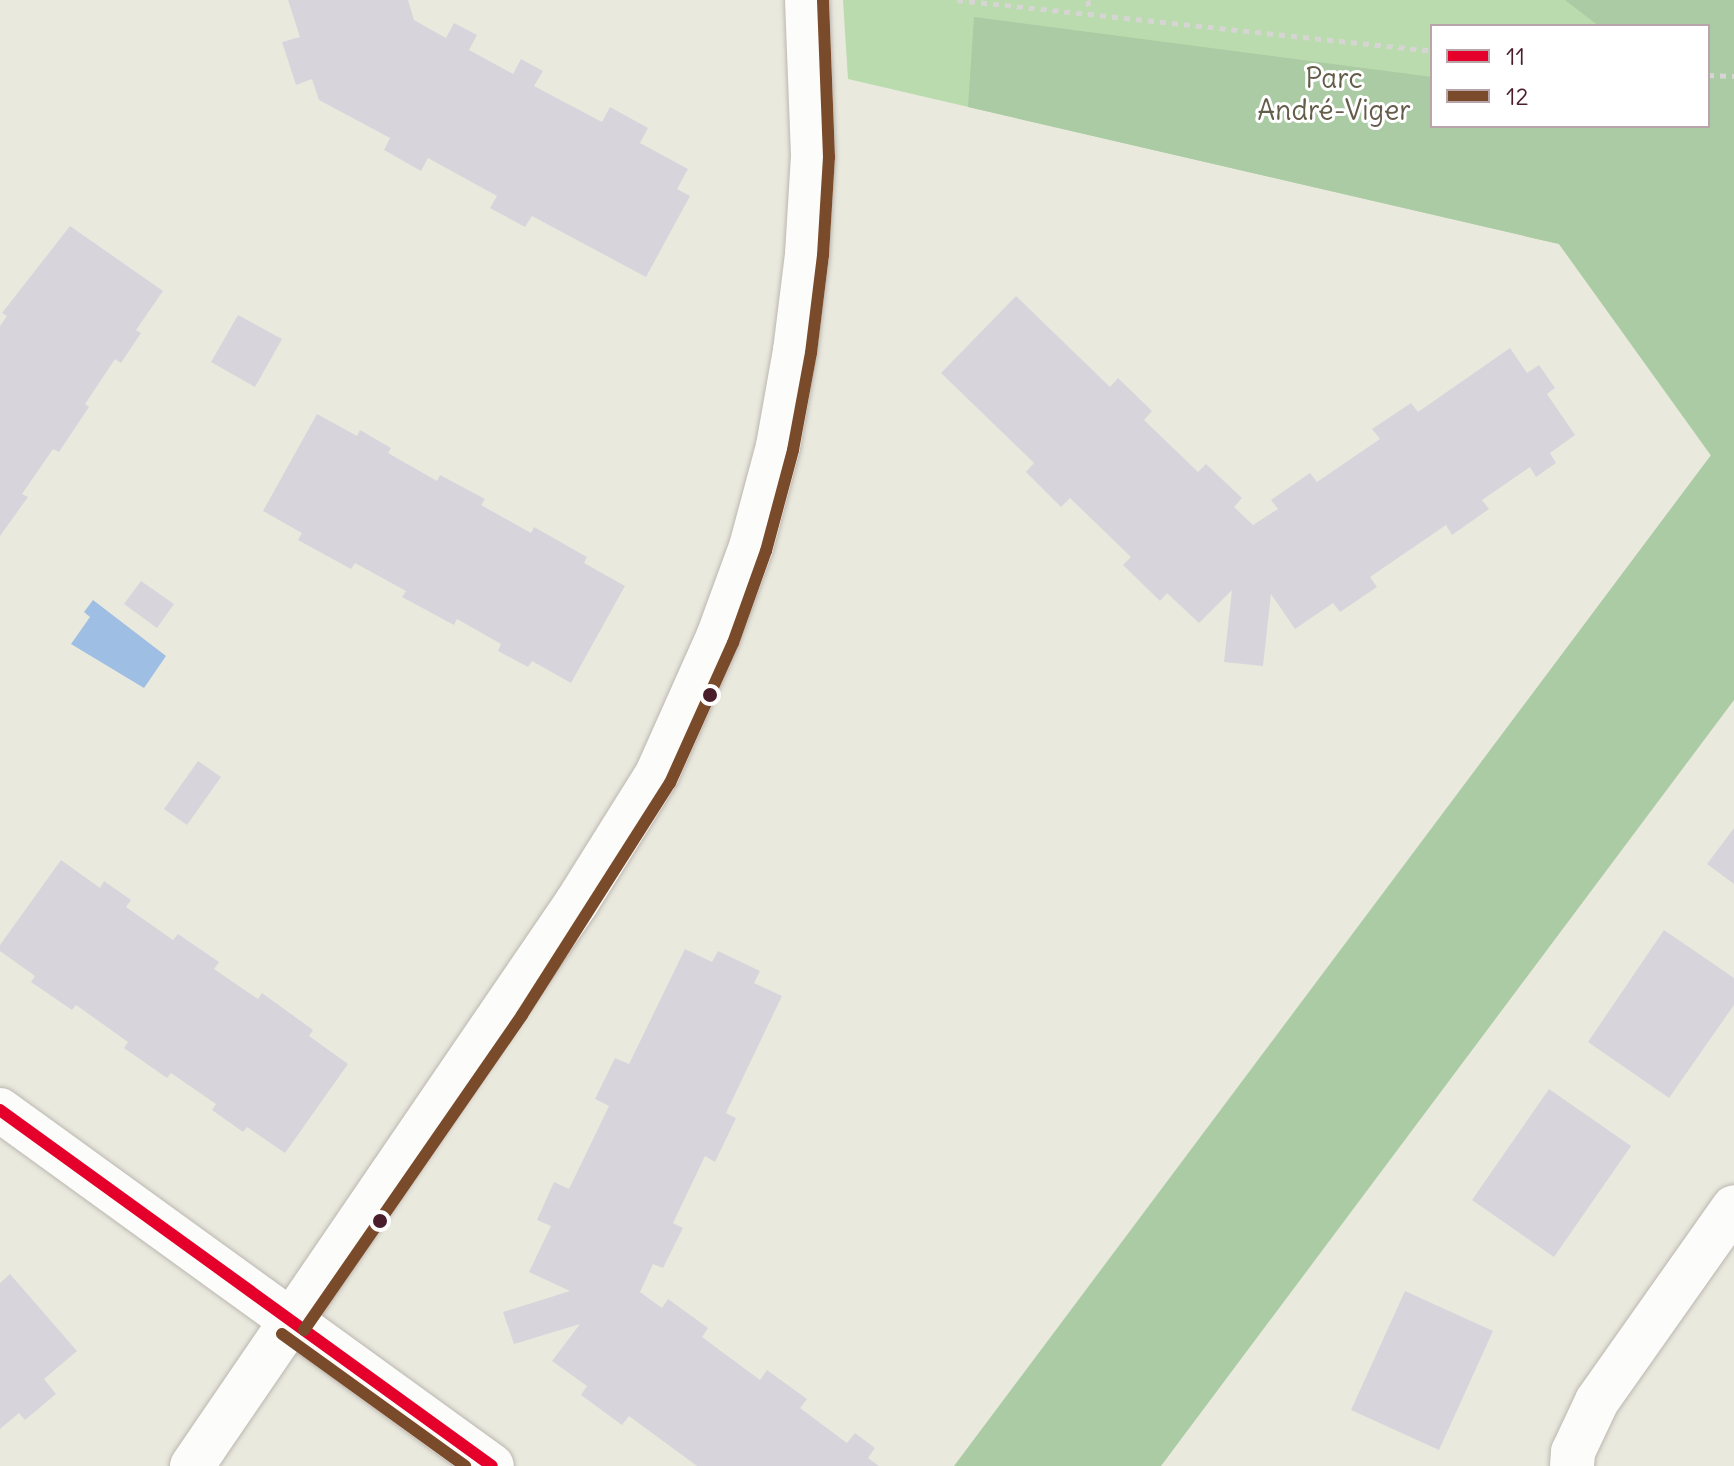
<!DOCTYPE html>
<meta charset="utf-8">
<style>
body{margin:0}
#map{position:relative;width:1734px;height:1466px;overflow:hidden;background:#eae9de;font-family:Delius,sans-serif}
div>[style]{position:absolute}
.green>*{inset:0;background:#badbad}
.forest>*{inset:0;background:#aacba3}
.water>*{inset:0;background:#9ebee4}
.building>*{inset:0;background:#d7d5db}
.path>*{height:5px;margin-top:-2.5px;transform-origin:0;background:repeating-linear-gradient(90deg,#d7d5d3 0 6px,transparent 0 12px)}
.roads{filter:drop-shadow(0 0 2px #bbb6b0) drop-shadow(0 0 2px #bbb6b0)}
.minor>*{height:44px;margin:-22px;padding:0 22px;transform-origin:22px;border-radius:22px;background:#fcfcfa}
.bus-1>*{height:12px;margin:-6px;padding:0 6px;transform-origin:6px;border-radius:6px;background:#e4002b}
.bus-2>*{height:12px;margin:-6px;padding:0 6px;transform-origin:6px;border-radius:6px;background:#7a4b2a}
.dots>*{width:22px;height:22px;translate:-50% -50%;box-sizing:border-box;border:4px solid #fff;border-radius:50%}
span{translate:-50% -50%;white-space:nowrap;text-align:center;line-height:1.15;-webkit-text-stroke:6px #fff;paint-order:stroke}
.park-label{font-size:28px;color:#645d4a}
.legend{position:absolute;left:1430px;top:24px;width:280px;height:104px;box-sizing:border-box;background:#fff;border:2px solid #b7a5aa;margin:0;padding:10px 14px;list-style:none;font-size:24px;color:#4a1f2b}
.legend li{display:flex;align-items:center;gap:16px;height:40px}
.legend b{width:40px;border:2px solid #b7a5aa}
</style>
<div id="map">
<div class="green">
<i style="clip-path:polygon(evenodd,843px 0,1734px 0,1734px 488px,1559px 244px,848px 79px,843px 0,1432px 26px,1708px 26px,1708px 126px,1432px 126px,1432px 26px)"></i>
</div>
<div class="forest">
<i style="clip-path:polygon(1565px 0,1734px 0,1734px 700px,1161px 1466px,954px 1466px,1711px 455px,1559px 244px,968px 107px,974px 17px,1432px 77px,1432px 126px,1708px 126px,1708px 26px,1599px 26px)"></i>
</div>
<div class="water">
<i style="clip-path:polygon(93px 600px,166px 656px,144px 688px,71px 644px,90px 617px,84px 612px)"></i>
</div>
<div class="building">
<i style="clip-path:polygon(288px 0,408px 0,414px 20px,446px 38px,454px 23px,477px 35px,469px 50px,513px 74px,521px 59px,543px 71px,534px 86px,602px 122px,610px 107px,648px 128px,640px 143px,688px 169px,677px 189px,690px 196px,646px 277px,532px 216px,525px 227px,490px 208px,497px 196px,428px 158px,421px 171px,384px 150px,390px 138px,319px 100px,312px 79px,296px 85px,282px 42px,300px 37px)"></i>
<i style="clip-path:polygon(70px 226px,163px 291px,136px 330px,141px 333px,121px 363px,115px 359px,85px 404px,89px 407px,59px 452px,53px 449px,22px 494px,28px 497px,0 536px,0 326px,7px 316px,2px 313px)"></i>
<i style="clip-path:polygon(1016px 296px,1110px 387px,1118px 378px,1152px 411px,1144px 420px,1198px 472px,1206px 464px,1242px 498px,1234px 507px,1253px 525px,1278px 509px,1271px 500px,1310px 473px,1317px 482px,1380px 439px,1372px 429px,1411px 403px,1418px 412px,1510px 348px,1527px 373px,1539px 365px,1555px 388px,1547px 394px,1575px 435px,1550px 453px,1556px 463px,1536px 477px,1530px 467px,1482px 500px,1489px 509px,1452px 535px,1446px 525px,1370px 577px,1377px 587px,1340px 612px,1333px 603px,1295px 629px,1271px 594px,1263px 666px,1224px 662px,1232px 590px,1199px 623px,1167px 593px,1160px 601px,1123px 565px,1131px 557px,1070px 498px,1061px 507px,1026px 472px,1034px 463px,941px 373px)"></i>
<i style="clip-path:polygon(238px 315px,282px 339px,255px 387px,211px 362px)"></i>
<i style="clip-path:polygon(317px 414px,357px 436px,360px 430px,391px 448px,388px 453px,437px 481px,440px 475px,485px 499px,481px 505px,531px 533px,534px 527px,587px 557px,584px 563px,625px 586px,571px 683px,532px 661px,528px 667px,498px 651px,501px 644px,457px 619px,454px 625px,402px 597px,406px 591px,355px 563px,351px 569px,298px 540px,302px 533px,263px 511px)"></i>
<i style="clip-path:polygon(141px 581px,174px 604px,157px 628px,124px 604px)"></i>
<i style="clip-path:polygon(198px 761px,221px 777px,187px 825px,164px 809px)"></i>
<i style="clip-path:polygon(1734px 828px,1734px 884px,1707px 864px)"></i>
<i style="clip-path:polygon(61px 860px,100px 888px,104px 881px,131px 900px,126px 907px,173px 940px,178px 934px,219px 962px,214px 969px,258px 999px,262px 993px,313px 1030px,309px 1036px,348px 1064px,285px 1153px,247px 1127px,243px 1132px,212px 1110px,216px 1104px,171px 1073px,167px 1078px,124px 1048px,128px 1042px,76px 1005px,72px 1010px,31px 982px,35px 976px,0 951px,0 945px)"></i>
<i style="clip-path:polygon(1664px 930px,1734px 978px,1734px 1005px,1669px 1098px,1588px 1042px)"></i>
<i style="clip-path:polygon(685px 949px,712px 962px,718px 951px,760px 971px,754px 983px,782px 996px,726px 1113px,736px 1118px,715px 1162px,705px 1156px,673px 1223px,683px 1228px,663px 1268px,653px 1264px,640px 1292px,662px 1308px,668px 1299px,708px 1328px,702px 1337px,760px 1380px,767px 1370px,807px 1399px,800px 1408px,847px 1443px,855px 1433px,875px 1448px,868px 1458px,879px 1466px,697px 1466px,629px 1416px,622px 1425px,581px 1395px,587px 1386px,552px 1361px,580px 1324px,514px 1344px,503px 1312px,570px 1291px,529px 1272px,551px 1226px,537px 1220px,554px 1182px,569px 1189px,609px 1106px,595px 1099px,615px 1058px,629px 1064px)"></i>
<i style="clip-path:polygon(1549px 1089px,1631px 1146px,1554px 1257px,1472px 1200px)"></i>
<i style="clip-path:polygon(10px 1274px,77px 1351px,44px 1379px,56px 1394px,25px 1420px,19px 1413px,0 1429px,0 1283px)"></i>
<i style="clip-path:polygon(1405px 1291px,1493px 1331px,1439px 1450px,1351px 1410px)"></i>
</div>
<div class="path">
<i style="left:957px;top:0;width:478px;rotate:6.1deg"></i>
<i style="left:1088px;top:0;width:14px;rotate:82deg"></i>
<i style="left:1708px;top:75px;width:26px;rotate:2deg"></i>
</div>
<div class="roads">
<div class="minor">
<i style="left:0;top:1110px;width:607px;rotate:35.89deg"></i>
<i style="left:192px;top:1466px;width:683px;rotate:-55.68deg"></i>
<i style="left:577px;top:902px;width:151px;rotate:-58deg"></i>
<i style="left:657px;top:774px;width:150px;rotate:-66deg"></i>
<i style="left:718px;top:637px;width:96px;rotate:-69.9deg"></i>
<i style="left:751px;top:547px;width:105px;rotate:-75deg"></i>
<i style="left:778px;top:446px;width:97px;rotate:-79.9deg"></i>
<i style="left:795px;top:351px;width:98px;rotate:-82.9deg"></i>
<i style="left:807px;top:254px;width:98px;rotate:-86.5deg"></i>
<i style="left:813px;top:156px;width:156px;rotate:-92.2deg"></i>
<i style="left:1572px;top:1466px;width:14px;rotate:-86deg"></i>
<i style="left:1573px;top:1452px;width:56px;rotate:-64.8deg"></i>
<i style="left:1597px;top:1401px;width:237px;rotate:-54.8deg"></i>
</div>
</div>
<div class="bus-1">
<i style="left:0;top:1110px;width:607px;rotate:35.89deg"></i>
</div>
<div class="bus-2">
<i style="left:304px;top:1330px;width:383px;rotate:-55.3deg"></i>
<i style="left:522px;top:1015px;width:275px;rotate:-57.5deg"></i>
<i style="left:670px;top:783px;width:154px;rotate:-65.8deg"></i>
<i style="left:733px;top:643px;width:98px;rotate:-70.3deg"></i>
<i style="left:766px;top:551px;width:105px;rotate:-75deg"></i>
<i style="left:793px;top:450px;width:99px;rotate:-79.5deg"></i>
<i style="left:811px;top:353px;width:99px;rotate:-83deg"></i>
<i style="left:823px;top:255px;width:98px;rotate:-86.5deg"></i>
<i style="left:829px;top:157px;width:157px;rotate:-92.2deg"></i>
<i style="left:282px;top:1334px;width:226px;rotate:35.8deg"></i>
</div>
<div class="dots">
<i style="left:710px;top:695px;background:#4a1f2b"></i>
<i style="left:380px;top:1221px;background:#4a1f2b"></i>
</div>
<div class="park-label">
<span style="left:1334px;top:94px">Parc<br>André-Viger</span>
</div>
<ul class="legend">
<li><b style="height:10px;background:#e4002b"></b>11</li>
<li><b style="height:10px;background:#7a4b2a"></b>12</li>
</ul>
</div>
